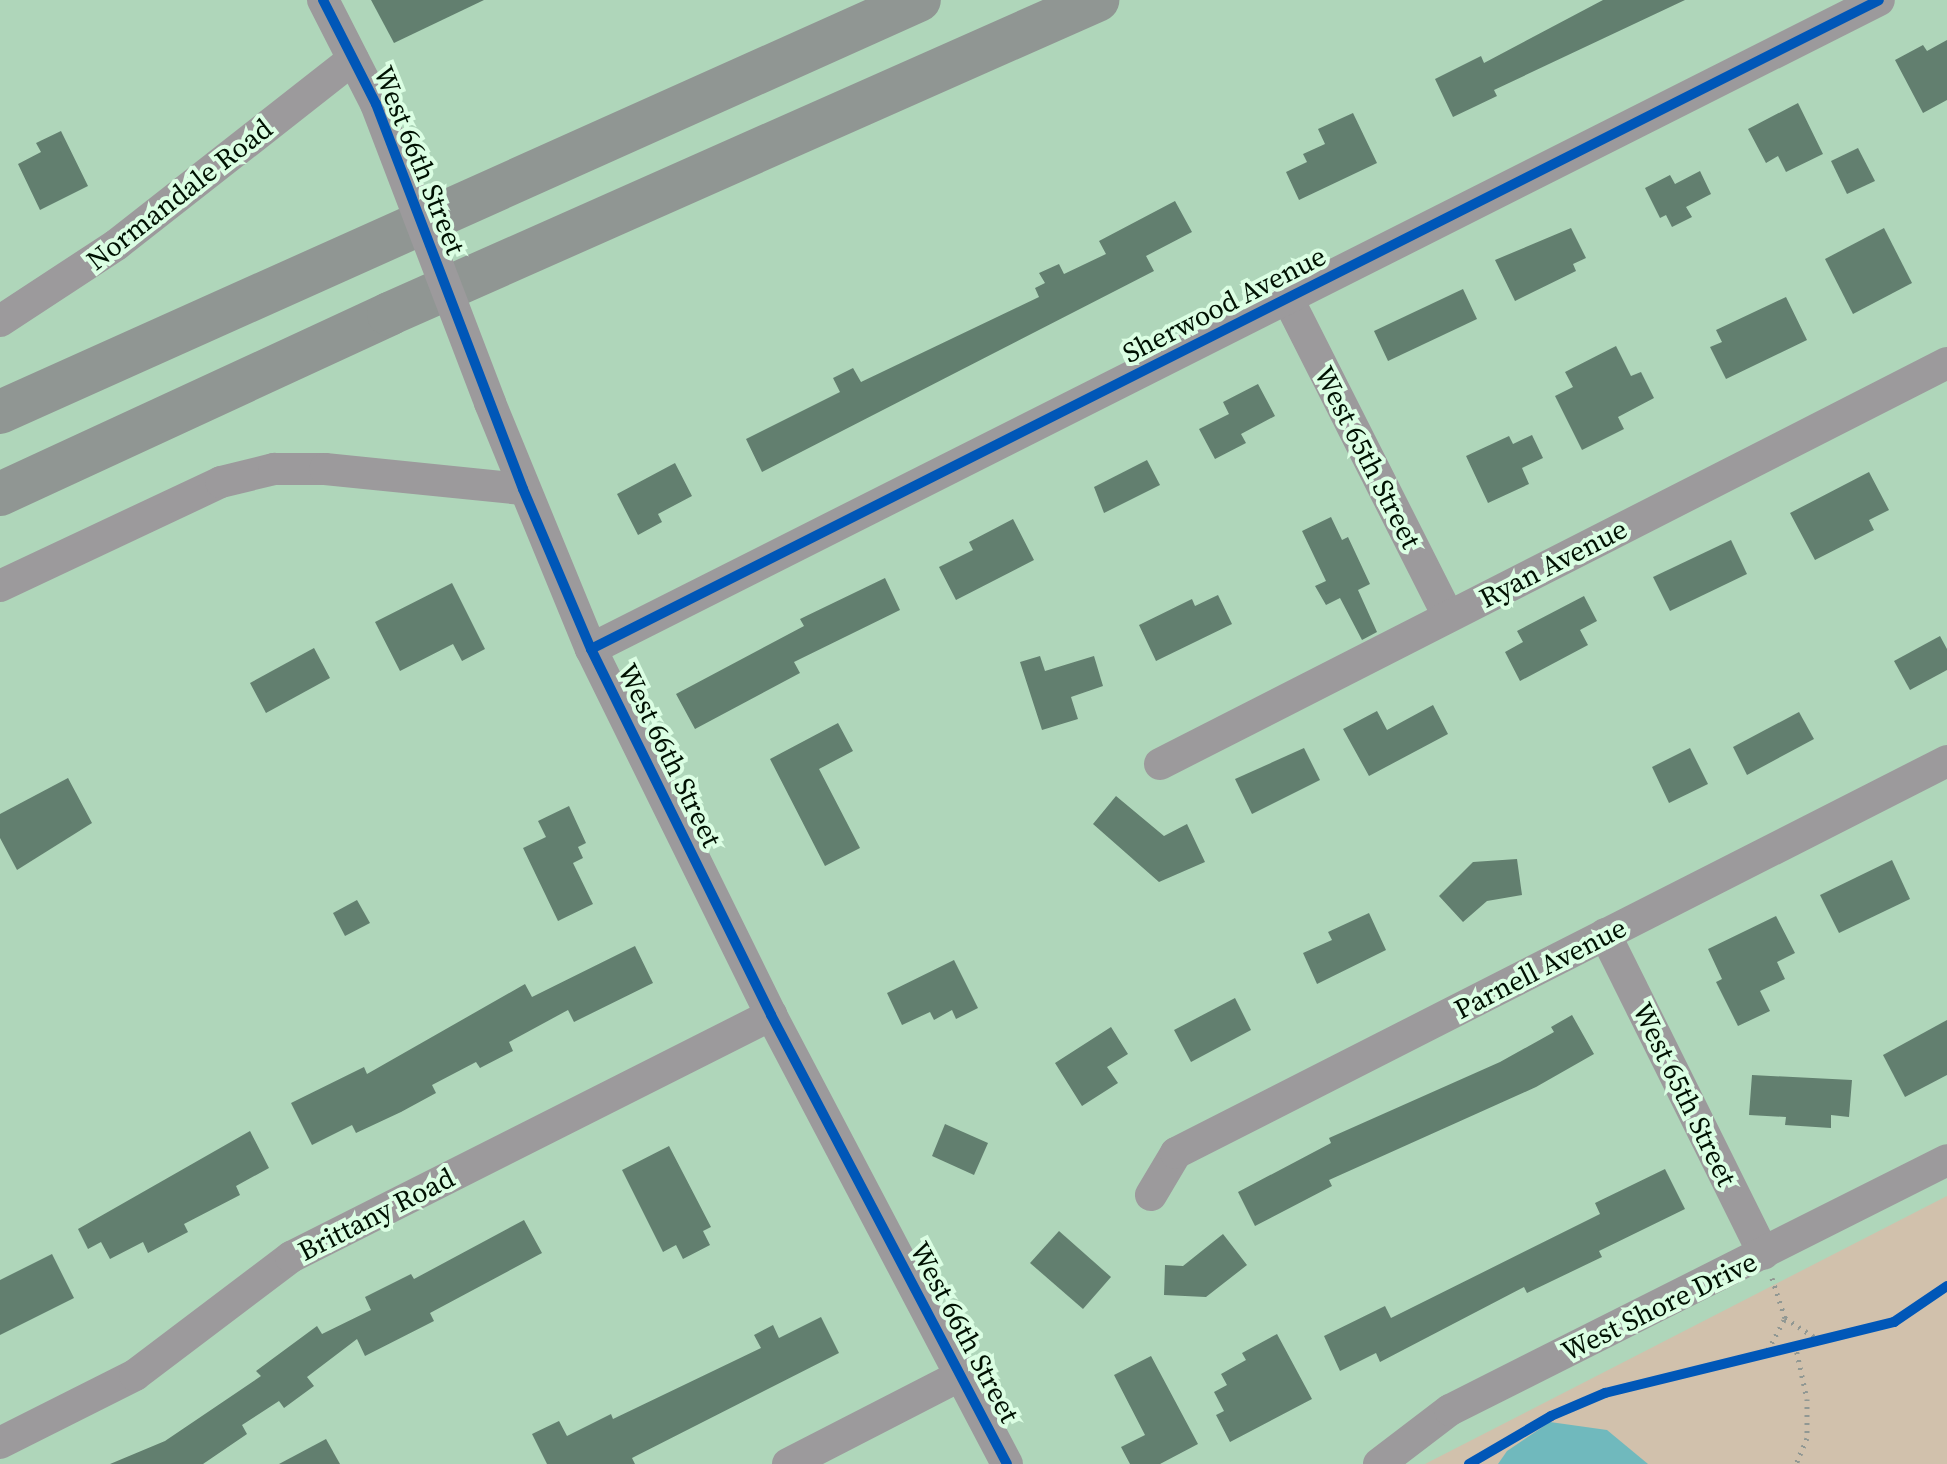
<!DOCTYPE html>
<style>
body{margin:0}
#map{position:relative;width:1947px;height:1464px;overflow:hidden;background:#afd6ba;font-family:"Source Serif 4",serif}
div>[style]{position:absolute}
.green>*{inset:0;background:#d1c1ac}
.water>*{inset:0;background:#70b9bd}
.building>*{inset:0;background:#627f6f}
.path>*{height:5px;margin-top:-2.5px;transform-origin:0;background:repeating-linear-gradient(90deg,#919893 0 2px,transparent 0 8px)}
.minor>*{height:32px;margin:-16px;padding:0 16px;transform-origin:16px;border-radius:16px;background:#9c9a9c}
.highway>*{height:44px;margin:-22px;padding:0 22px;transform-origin:22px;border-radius:22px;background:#909693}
.minor-bridge>*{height:32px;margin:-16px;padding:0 16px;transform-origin:16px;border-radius:16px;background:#9c9a9c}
.cycleway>*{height:10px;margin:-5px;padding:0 5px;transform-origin:5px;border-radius:5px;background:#0057b8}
span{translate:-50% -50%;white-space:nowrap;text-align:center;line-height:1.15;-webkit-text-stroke:8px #dbfee3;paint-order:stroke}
.street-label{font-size:28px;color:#001102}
</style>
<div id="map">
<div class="green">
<i style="clip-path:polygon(1947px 1196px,1947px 1464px,1425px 1464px)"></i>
</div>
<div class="water">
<i style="clip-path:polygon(1550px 1422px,1607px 1430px,1648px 1464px,1498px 1464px,1507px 1451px)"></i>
</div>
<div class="building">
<i style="clip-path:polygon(371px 0,484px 0,394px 43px)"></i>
<i style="clip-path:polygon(1603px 0,1685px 0,1494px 90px,1497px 96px,1453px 117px,1435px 79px,1481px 56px,1484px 63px)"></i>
<i style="clip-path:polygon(1947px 40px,1947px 100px,1923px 113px,1895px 60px,1923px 45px,1927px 51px)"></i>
<i style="clip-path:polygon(1798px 103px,1823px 154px,1786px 172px,1778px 156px,1766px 163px,1748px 129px)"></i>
<i style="clip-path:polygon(1353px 113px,1377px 163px,1299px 200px,1286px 172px,1307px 162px,1303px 154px,1325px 144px,1318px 129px)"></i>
<i style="clip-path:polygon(61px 131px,88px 186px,40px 210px,18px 164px,41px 152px,36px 143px)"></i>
<i style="clip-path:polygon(1858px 148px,1875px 181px,1847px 194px,1831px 161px)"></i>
<i style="clip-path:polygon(1700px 171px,1711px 194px,1686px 207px,1692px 217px,1672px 227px,1666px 215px,1660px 218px,1645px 188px,1670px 175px,1675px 184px)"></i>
<i style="clip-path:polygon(1175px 201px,1192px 232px,1146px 256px,1154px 271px,762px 472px,746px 439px,840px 392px,833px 378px,853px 368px,861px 382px,1039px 297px,1035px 288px,1045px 283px,1039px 273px,1059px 264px,1064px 274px,1106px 254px,1099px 241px)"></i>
<i style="clip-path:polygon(1571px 228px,1586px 258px,1573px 264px,1576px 271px,1515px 301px,1495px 260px)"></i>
<i style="clip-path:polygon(1884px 228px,1912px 283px,1853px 314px,1825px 259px)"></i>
<i style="clip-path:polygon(1463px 289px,1477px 319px,1388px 361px,1374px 331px)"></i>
<i style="clip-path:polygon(1786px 297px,1807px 340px,1726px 379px,1710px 347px,1722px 342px,1716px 330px)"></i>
<i style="clip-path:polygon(1616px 346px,1631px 376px,1641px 372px,1654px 398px,1618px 417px,1624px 429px,1582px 450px,1555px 396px,1573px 387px,1565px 372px)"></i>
<i style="clip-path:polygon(1258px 384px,1275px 416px,1241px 434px,1246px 443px,1215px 459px,1199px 429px,1229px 414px,1223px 402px)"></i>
<i style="clip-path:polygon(1532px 435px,1543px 458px,1522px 468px,1529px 484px,1488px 503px,1466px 456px,1509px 436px,1513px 444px)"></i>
<i style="clip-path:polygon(1147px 460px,1160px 485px,1104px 513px,1094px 487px)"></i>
<i style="clip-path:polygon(675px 463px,692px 496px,658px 514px,662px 522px,638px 535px,617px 494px)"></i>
<i style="clip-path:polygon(1869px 472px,1889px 510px,1869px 520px,1874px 530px,1815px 560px,1790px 513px)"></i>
<i style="clip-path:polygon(1331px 517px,1342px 540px,1348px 537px,1370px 584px,1358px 590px,1377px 632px,1362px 640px,1340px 598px,1326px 605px,1315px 586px,1326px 581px,1302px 531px)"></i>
<i style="clip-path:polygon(1013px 519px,1034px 560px,956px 600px,939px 567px,973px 550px,969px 542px)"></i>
<i style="clip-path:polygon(1731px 540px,1747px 574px,1670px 611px,1653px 577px)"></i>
<i style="clip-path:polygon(885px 578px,900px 610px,794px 662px,800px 673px,695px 729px,676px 694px,804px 626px,800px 619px)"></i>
<i style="clip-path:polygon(452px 583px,485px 649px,462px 661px,453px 644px,400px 671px,375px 622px)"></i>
<i style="clip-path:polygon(1218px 595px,1232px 624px,1156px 661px,1139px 625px,1192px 599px,1195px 606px)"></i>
<i style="clip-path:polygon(1584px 596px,1597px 621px,1580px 630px,1588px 645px,1520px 681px,1505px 652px,1523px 642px,1517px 631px)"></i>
<i style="clip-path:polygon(1940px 636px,1947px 649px,1947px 670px,1910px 690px,1894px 661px)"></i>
<i style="clip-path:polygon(314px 648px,330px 678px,266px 713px,250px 683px)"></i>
<i style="clip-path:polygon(1040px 656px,1045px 671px,1094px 656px,1103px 686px,1071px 697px,1078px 719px,1042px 730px,1020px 662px)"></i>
<i style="clip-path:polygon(1433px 705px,1448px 734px,1369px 776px,1343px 729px,1377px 711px,1387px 730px)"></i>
<i style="clip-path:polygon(1799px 712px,1814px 739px,1747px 775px,1733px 747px)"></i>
<i style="clip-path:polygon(838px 723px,853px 751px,819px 769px,860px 848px,825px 866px,770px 759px)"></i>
<i style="clip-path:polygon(1304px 748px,1320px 780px,1252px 814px,1235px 779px)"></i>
<i style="clip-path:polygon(1690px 748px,1708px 784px,1669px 803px,1652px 767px)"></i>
<i style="clip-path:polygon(68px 778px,92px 823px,17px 870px,0 838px,0 814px)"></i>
<i style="clip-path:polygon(1116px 796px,1164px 836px,1187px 824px,1205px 862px,1159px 882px,1093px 824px)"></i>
<i style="clip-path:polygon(569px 806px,586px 843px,578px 847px,583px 858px,573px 863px,593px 904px,558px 921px,523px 848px,546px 837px,538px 821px)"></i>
<i style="clip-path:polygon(1517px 859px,1522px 895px,1487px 901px,1463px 922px,1439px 896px,1473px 862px)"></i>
<i style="clip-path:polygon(1892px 860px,1910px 899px,1839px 933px,1820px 895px)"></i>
<i style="clip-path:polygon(357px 900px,370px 923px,345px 936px,333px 913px)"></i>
<i style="clip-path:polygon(1369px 913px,1386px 950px,1317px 984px,1303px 953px,1332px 940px,1328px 932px)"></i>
<i style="clip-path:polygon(1776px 916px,1795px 953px,1777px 962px,1785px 979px,1760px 991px,1770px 1011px,1738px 1026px,1716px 982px,1722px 979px,1708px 949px)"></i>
<i style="clip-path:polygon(635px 946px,653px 983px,574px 1022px,568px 1010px,509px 1042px,513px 1051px,480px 1068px,476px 1062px,432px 1085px,436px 1093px,401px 1112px,356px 1133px,352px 1125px,312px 1145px,291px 1103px,364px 1067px,367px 1074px,525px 984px,532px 997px)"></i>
<i style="clip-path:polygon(954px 960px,978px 1008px,956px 1019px,952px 1010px,934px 1020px,930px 1012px,902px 1025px,887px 993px)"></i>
<i style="clip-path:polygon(1235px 998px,1251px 1030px,1191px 1062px,1174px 1030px)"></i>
<i style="clip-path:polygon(1572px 1015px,1594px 1054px,1536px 1087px,1329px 1180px,1332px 1186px,1255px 1226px,1238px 1192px,1331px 1143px,1329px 1138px,1500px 1062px,1554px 1032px,1551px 1027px)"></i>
<i style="clip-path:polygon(1947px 1020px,1947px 1075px,1905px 1097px,1883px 1055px)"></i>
<i style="clip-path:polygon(1111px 1027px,1128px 1054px,1107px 1067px,1118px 1083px,1082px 1106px,1055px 1063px)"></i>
<i style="clip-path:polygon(1752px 1075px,1852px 1080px,1849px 1117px,1831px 1115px,1831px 1128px,1785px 1125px,1786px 1117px,1749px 1115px)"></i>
<i style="clip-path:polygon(945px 1124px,988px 1143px,974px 1175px,932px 1156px)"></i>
<i style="clip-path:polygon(250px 1131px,269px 1168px,236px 1186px,240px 1195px,184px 1224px,188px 1232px,148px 1253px,143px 1242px,110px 1259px,101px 1242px,88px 1249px,78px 1229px)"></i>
<i style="clip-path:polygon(669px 1146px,711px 1227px,703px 1231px,710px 1245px,683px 1259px,676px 1245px,663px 1252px,622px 1170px)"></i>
<i style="clip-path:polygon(1665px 1169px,1685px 1209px,1599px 1251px,1602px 1257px,1527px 1293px,1524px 1287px,1380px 1362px,1376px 1353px,1340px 1371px,1324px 1336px,1385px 1306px,1391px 1318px,1600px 1214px,1595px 1203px)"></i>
<i style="clip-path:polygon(524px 1220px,542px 1253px,430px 1313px,434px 1321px,365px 1356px,357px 1339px,307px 1377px,314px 1386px,284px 1408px,279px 1401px,242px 1425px,247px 1434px,203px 1464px,110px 1464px,165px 1441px,261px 1376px,256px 1371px,317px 1326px,322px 1334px,371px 1310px,365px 1297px,411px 1274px,414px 1279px)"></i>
<i style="clip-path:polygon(1059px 1231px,1111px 1277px,1083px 1309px,1030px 1263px)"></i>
<i style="clip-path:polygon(1223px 1234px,1247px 1265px,1206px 1297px,1164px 1295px,1165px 1265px,1183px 1266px)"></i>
<i style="clip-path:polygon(52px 1254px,74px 1298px,0 1335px,0 1280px)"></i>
<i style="clip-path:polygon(821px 1317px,839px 1353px,632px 1458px,635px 1464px,547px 1464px,532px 1434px,559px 1421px,567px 1436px,611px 1414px,613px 1419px,761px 1348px,754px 1335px,773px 1325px,779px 1338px)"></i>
<i style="clip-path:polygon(1277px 1334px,1312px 1399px,1230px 1442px,1216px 1415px,1224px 1411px,1214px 1392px,1227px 1385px,1221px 1374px,1246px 1360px,1242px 1353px)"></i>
<i style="clip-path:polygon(1151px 1356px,1198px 1444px,1160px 1464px,1130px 1464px,1121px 1447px,1145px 1435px,1114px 1375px)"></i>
<i style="clip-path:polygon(326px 1439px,340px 1464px,279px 1464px)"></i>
</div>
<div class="path">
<i style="left:1772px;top:1278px;width:42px;rotate:72deg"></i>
<i style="left:1785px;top:1318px;width:38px;rotate:33deg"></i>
<i style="left:1795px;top:1344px;width:56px;rotate:77.7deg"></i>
<i style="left:1807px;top:1399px;width:39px;rotate:90deg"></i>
<i style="left:1807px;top:1438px;width:28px;rotate:113deg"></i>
<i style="left:1768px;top:1350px;width:36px;rotate:-62deg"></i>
</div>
<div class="minor">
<i style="left:323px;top:0;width:117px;rotate:63deg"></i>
<i style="left:1288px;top:299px;width:355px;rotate:63.2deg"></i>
<i style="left:0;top:321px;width:139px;rotate:-33.2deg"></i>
<i style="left:116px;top:245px;width:301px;rotate:-38.1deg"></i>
<i style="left:490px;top:403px;width:266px;rotate:67.7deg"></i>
<i style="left:591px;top:649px;width:408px;rotate:63.8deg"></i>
<i style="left:771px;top:1015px;width:507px;rotate:62.27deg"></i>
<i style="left:0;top:586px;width:244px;rotate:-25.2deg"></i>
<i style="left:221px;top:482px;width:55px;rotate:-13.8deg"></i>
<i style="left:274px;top:469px;width:51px"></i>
<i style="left:325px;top:469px;width:199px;rotate:5.8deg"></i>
<i style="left:591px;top:649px;width:1442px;rotate:-26.74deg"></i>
<i style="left:1160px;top:764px;width:883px;rotate:-27deg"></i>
<i style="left:1605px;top:934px;width:357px;rotate:63.6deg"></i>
<i style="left:1151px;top:1195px;width:49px;rotate:-59.2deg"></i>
<i style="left:1176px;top:1153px;width:865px;rotate:-26.95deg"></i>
<i style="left:0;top:1443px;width:151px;rotate:-26.7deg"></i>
<i style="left:135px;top:1375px;width:196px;rotate:-37.1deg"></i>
<i style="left:291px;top:1257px;width:538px;rotate:-26.76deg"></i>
<i style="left:788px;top:1464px;width:195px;rotate:-27.2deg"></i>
<i style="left:1379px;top:1464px;width:89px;rotate:-37.3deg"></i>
<i style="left:1450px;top:1410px;width:556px;rotate:-26.7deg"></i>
</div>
<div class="highway">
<i style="left:0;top:412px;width:1007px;rotate:-24.15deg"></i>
<i style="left:0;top:494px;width:429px;rotate:-24.8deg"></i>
<i style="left:389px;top:314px;width:775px;rotate:-23.92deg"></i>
</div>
<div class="minor-bridge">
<i style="left:376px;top:104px;width:320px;rotate:69.1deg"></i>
</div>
<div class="cycleway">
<i style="left:323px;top:0;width:117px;rotate:63deg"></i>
<i style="left:376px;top:104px;width:412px;rotate:69.1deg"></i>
<i style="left:523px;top:489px;width:174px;rotate:67deg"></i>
<i style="left:591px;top:649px;width:408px;rotate:63.8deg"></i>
<i style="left:771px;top:1015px;width:507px;rotate:62.27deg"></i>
<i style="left:591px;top:649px;width:1442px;rotate:-26.74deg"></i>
<i style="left:1469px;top:1464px;width:95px;rotate:-30.3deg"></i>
<i style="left:1551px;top:1416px;width:59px;rotate:-23.1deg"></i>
<i style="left:1605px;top:1393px;width:298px;rotate:-13.8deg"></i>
<i style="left:1894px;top:1322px;width:64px;rotate:-34.2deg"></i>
</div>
<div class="street-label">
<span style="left:420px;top:160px;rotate:68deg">West 66th Street</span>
<span style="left:179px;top:194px;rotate:-38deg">Normandale Road</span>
<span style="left:1224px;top:304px;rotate:-27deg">Sherwood Avenue</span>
<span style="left:1368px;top:457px;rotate:63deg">West 65th Street</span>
<span style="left:1553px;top:563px;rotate:-27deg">Ryan Avenue</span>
<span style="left:670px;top:755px;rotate:64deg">West 66th Street</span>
<span style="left:1540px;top:968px;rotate:-27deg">Parnell Avenue</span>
<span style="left:1685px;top:1094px;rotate:64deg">West 65th Street</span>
<span style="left:376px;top:1214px;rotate:-27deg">Brittany Road</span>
<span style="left:1659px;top:1306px;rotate:-26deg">West Shore Drive</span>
<span style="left:965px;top:1332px;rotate:62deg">West 66th Street</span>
</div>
</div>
